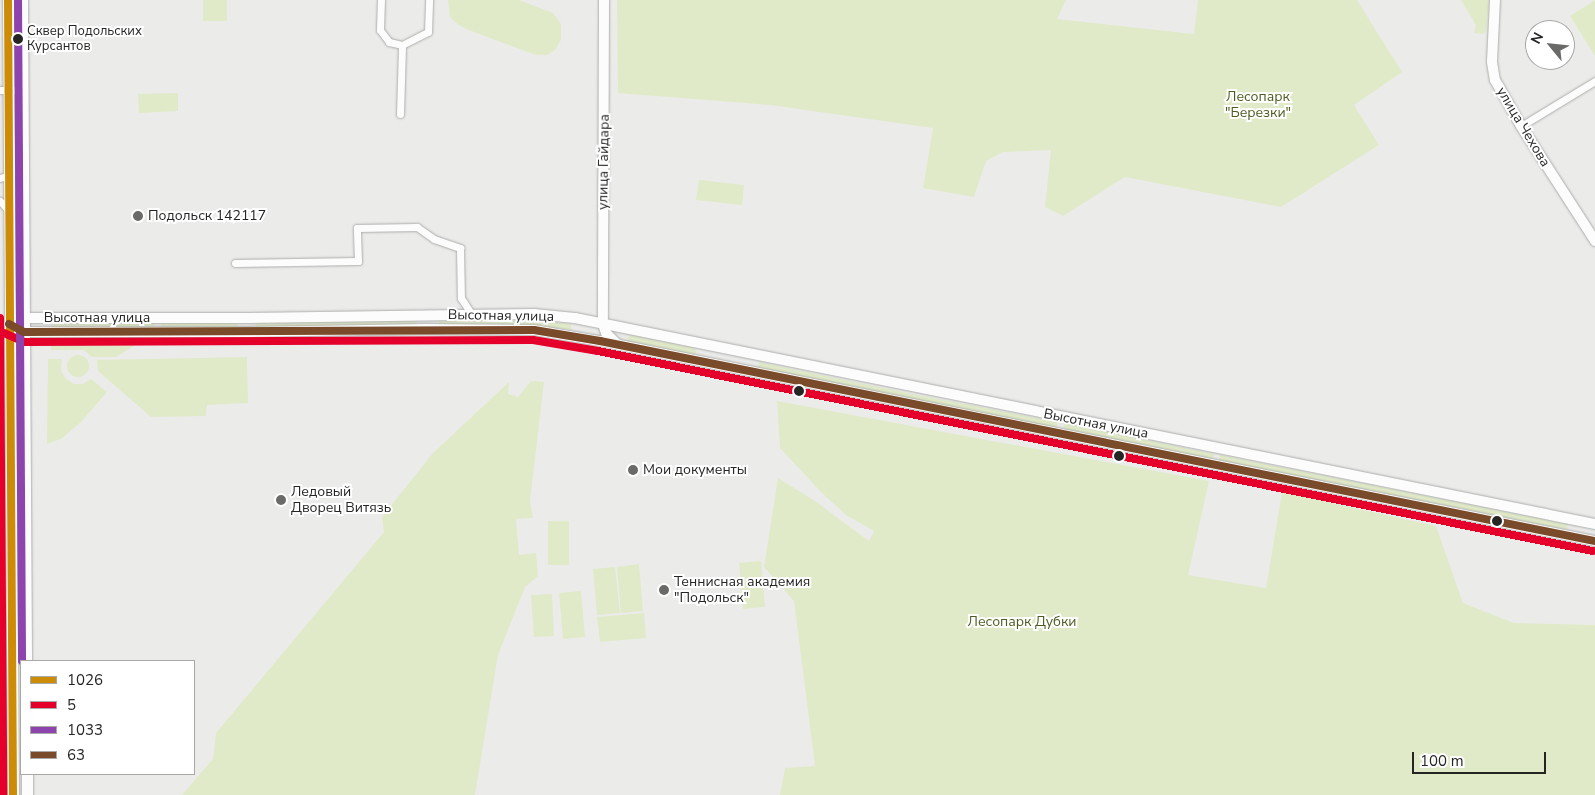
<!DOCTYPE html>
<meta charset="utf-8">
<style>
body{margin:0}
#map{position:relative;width:1595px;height:795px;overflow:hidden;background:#ebecea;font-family:"Nunito Sans",sans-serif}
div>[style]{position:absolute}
.green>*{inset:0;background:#e0eac8}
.round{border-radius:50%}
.roads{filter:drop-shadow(0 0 1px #acadab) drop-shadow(0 0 1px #acadab)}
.street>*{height:7px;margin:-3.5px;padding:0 3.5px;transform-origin:3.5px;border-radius:3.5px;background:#fcfcfc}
.secondary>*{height:10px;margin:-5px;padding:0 5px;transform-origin:5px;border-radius:5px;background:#fcfcfc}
.primary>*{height:11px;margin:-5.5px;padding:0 5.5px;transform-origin:5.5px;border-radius:5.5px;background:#fcfcfc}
.bus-1>*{height:8px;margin:-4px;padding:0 4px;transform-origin:4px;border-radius:4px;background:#cd8c07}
.bus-2>*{height:8px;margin:-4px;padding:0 4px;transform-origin:4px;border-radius:4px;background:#e4002b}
.bus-3>*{height:8px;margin:-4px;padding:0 4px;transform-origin:4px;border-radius:4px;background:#8e44ad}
.bus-4>*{height:8px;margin:-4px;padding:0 4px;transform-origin:4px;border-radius:4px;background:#7a4b2a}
.dots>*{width:14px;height:14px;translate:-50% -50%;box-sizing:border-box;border:2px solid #fff;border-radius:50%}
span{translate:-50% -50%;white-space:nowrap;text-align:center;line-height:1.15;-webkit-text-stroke:4px #fff;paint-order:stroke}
.bus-label{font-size:13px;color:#252524}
.left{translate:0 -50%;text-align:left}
.park-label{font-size:14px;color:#4f5c21}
.street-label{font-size:14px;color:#252524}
.poi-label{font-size:14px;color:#252524}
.legend{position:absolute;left:20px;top:660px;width:175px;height:115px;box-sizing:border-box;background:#fff;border:1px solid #a8a8a7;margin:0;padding:6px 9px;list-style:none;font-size:15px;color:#252524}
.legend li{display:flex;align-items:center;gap:10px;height:25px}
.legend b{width:25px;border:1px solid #a8a8a7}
.north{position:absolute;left:1525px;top:20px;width:50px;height:50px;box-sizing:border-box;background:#fff;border:1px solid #a8a8a7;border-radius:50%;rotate:298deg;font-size:14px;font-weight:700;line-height:20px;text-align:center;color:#252524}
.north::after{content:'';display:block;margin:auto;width:18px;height:22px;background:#6a6b69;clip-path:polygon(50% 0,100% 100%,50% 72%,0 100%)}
.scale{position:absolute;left:1412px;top:752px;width:134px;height:22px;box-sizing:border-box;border:2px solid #252524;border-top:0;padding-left:6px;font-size:15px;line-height:18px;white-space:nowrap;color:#252524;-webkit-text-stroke:4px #fff;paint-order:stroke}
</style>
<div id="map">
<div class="green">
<i style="clip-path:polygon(203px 0,227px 0,227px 21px,203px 21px)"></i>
<i style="clip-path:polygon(448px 0,519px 0,553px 13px,561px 24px,561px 40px,555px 50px,547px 55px,536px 55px,525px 51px,466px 29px,456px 23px,450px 17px)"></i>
<i style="clip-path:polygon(617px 0,1066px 0,1057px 19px,1194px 34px,1198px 0,1357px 0,1402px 72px,1354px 105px,1379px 145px,1281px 207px,1125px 177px,1063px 216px,1045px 207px,1051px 150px,1003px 152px,986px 161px,974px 197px,923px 188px,933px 128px,770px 105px,618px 93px)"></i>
<i style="clip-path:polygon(1461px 0,1489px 0,1486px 31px,1483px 34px,1474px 33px,1476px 25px)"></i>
<i style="clip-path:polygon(1595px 0,1595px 56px,1570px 16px)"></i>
<i style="clip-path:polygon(178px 93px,178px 111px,139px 113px,138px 94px)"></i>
<i style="clip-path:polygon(699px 180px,744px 185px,742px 205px,696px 200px)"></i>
<i style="clip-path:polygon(439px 319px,530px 320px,571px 324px,571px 330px,529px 325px,439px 324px)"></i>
<i style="clip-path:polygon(416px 320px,417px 325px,257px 327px,255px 324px,257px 321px)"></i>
<i style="clip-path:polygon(155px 322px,155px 327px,52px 328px,52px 323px)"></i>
<i style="clip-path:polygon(161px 322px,237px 322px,238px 324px,237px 327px,161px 327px)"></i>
<i style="clip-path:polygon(632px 335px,694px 348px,697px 352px,693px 355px,630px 343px,627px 338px)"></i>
<i style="clip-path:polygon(51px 342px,140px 342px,116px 357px,92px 357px,84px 350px,51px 350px)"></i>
<i class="round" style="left:67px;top:355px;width:22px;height:22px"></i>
<i style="clip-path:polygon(247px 357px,248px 403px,207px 405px,206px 416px,151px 417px,98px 371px,97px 360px)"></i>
<i style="clip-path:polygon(48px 359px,62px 359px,61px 371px,66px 379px,74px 384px,83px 384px,91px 379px,107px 392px,82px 421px,61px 439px,47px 444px)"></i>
<i style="clip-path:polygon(759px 362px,917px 395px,1058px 422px,1056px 428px,758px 368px)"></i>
<i style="clip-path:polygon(531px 381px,544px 382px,530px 501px,533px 518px,516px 519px,519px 555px,536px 553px,538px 576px,525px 587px,498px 655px,475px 795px,182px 795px,213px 759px,216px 733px,384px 532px,382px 517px,433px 453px,509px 382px,508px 394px,518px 397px)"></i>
<i style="clip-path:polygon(777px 401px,1209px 481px,1188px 575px,1266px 588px,1282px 492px,1436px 526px,1463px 603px,1514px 623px,1595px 625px,1595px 795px,780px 795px,785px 768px,815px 766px,794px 601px,764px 567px,778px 478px,815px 501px,869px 541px,874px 531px,846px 515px,821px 492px,780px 448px)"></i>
<i style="clip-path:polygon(1065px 423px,1214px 454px,1213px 459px,1063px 429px)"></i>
<i style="clip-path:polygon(1220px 455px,1568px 524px,1567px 530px,1219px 461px)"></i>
<i style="clip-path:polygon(548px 521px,569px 521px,569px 565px,548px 565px)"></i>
<i style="clip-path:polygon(761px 561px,765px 607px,743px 609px,739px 563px)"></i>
<i style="clip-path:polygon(639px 564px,643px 611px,621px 613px,617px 567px)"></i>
<i style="clip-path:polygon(615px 567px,620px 613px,597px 615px,593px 569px)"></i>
<i style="clip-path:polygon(581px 591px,585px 637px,563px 639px,559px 593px)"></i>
<i style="clip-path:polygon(552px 594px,554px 636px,534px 637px,531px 595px)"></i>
<i style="clip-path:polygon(644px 613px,646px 638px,600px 642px,597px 617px)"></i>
</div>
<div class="roads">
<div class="street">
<i style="left:381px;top:0;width:30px;rotate:92deg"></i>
<i style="left:380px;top:30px;width:15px;rotate:53deg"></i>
<i style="left:389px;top:42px;width:13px;rotate:13deg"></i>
<i style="left:402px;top:45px;width:29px;rotate:-27deg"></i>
<i style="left:428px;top:32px;width:32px;rotate:-88deg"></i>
<i style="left:0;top:90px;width:23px"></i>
<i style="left:400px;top:114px;width:69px;rotate:-88.3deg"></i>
<i style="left:1521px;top:126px;width:87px;rotate:-31.3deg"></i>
<i style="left:0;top:178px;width:9px;rotate:-18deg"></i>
<i style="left:9px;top:175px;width:23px;rotate:-52deg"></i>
<i style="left:0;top:201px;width:13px;rotate:48deg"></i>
<i style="left:235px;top:263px;width:123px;rotate:-0.9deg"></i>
<i style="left:358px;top:261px;width:33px;rotate:-92deg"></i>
<i style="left:357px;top:228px;width:60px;rotate:-1deg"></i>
<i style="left:417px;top:227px;width:21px;rotate:35deg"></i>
<i style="left:434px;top:239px;width:28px;rotate:19deg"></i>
<i style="left:460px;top:248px;width:50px;rotate:88.9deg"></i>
<i style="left:461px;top:298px;width:20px;rotate:57deg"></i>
</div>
<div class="secondary">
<i style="left:604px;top:0;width:324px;rotate:90.2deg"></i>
<i style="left:603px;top:324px;width:9px;rotate:72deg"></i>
<i style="left:606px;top:333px;width:16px;rotate:45deg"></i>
<i style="left:1495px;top:0;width:62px;rotate:92.8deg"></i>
<i style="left:1492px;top:62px;width:18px;rotate:81deg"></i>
<i style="left:1495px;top:80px;width:53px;rotate:60.5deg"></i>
<i style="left:1521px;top:126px;width:137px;rotate:57.2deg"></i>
<i style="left:17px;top:321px;width:8px;rotate:-23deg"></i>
<i style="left:24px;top:318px;width:224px"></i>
<i style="left:248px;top:318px;width:286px;rotate:-0.8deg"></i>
<i style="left:534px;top:314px;width:41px;rotate:5.6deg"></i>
<i style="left:575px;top:318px;width:1041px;rotate:11.42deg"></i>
<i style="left:9px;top:324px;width:17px;rotate:28deg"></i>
<i style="left:24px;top:332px;width:224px"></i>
<i style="left:248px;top:332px;width:177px;rotate:-1deg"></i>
<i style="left:425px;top:329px;width:109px;rotate:0.5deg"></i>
<i style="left:534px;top:330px;width:67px;rotate:9.5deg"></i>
<i style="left:600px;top:341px;width:1015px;rotate:11.37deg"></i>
</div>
<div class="primary">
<i style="left:8px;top:0;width:795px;rotate:89.64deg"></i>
<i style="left:22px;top:0;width:661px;rotate:89.65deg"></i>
<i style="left:27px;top:774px;width:21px;rotate:90deg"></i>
</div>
</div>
<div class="bus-1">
<i style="left:8px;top:0;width:795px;rotate:89.64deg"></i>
</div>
<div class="bus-2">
<i style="left:0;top:318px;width:477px;rotate:89.6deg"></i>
<i style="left:4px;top:333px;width:22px;rotate:24deg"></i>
<i style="left:24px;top:342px;width:509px;rotate:-0.23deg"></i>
<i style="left:533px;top:340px;width:66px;rotate:9.6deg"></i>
<i style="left:598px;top:351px;width:1015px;rotate:11.37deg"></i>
</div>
<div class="bus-3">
<i style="left:18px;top:0;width:661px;rotate:89.65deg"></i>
</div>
<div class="bus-4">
<i style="left:9px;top:324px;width:17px;rotate:28deg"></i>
<i style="left:24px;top:332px;width:510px;rotate:-0.22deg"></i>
<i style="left:534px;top:330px;width:67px;rotate:9.5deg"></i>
<i style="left:600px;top:341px;width:1015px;rotate:11.37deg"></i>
</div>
<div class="dots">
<i style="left:18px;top:39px;background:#252524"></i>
<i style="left:138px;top:216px;background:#6a6b69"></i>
<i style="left:799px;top:391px;background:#252524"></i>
<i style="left:1119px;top:456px;background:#252524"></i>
<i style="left:633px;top:470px;background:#6a6b69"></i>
<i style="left:281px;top:500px;background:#6a6b69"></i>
<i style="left:1497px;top:521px;background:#252524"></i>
<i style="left:664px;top:590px;background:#6a6b69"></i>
</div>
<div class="bus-label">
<span class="left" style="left:27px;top:39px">Сквер Подольских<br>Курсантов</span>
</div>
<div class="park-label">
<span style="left:1258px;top:105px">Лесопарк<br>"Березки"</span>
<span style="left:1022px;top:622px">Лесопарк Дубки</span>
</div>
<div class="street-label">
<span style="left:1523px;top:127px;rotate:59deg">улица Чехова</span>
<span style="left:604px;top:162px;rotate:-89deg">улица Гайдара</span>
<span style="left:501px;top:316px;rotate:1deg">Высотная улица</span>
<span style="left:97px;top:318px">Высотная улица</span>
<span style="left:1096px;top:424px;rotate:11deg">Высотная улица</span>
</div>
<div class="poi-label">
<span class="left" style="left:148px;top:216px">Подольск 142117</span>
<span class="left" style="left:643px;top:470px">Мои документы</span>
<span class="left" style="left:291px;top:500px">Ледовый<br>Дворец Витязь</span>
<span class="left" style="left:674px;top:590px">Теннисная академия<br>"Подольск"</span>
</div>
<ul class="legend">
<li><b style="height:6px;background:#cd8c07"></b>1026</li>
<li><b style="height:6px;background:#e4002b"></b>5</li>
<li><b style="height:6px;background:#8e44ad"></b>1033</li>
<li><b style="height:6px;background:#7a4b2a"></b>63</li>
</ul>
<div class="north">N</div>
<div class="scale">100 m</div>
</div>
